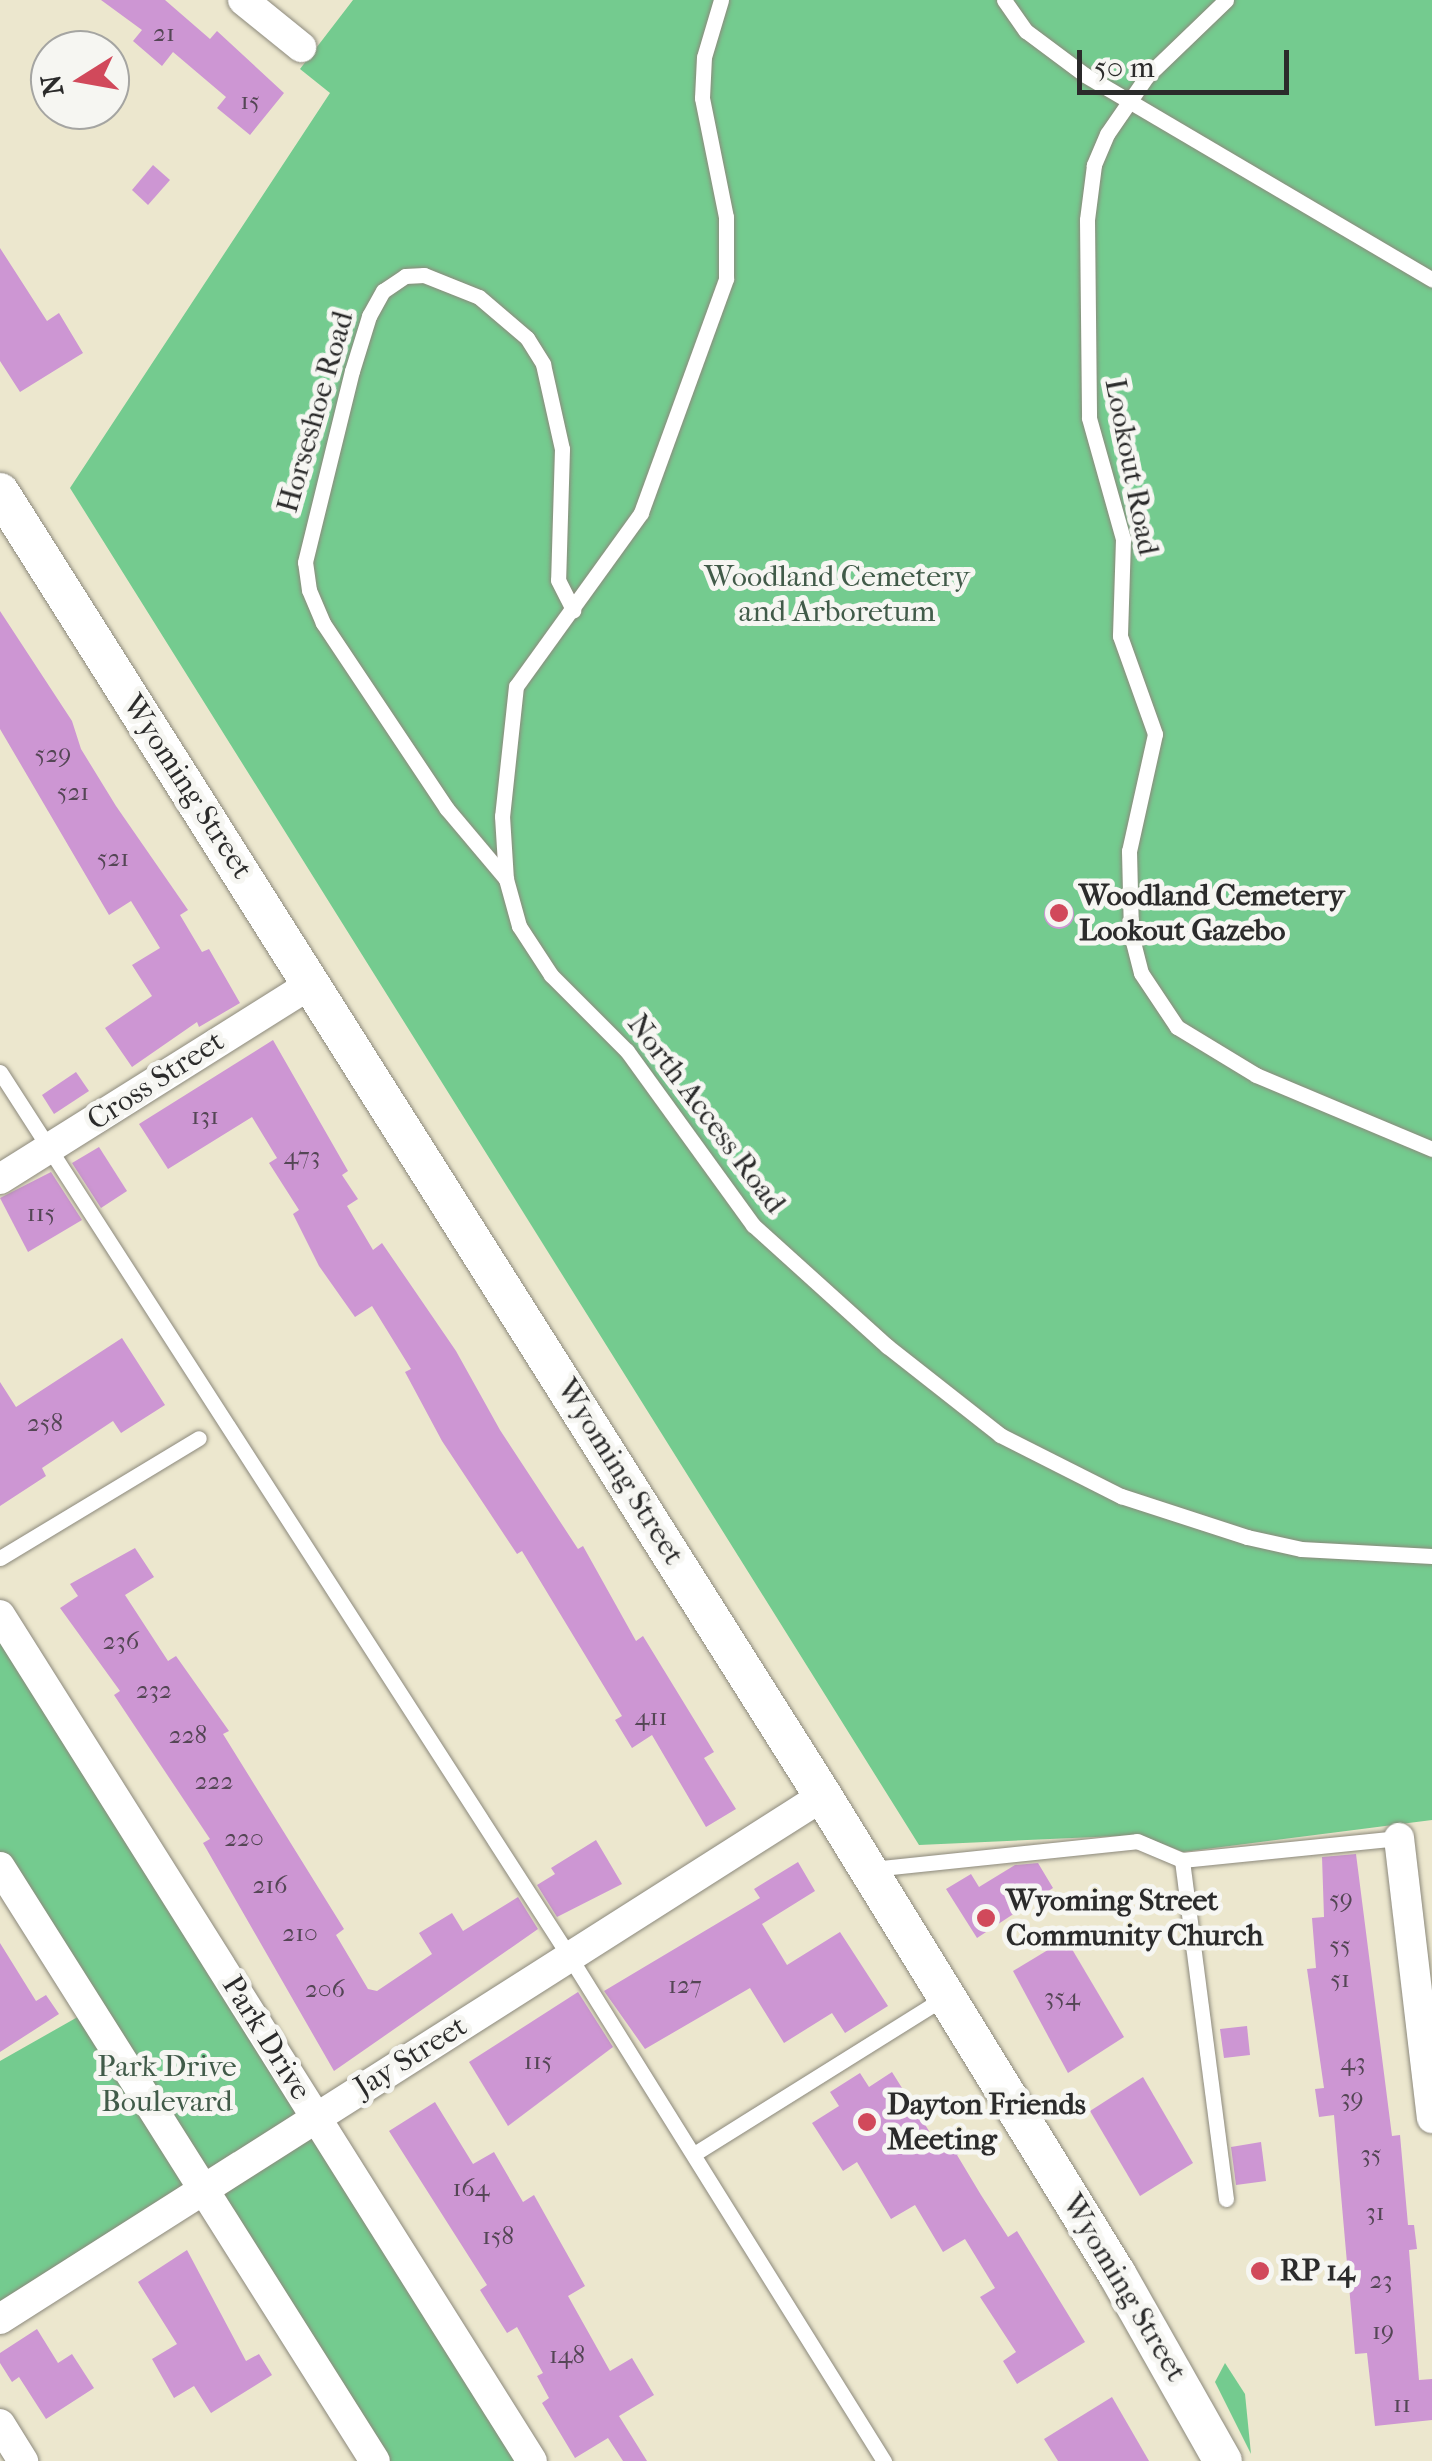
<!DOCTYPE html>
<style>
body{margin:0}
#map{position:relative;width:1432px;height:2461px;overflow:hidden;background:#ece7ce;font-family:"IM FELL French Canon",serif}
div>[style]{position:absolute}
.green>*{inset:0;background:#74cb8f}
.building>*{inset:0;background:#cd96d3}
.round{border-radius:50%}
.roads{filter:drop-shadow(0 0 2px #8c897c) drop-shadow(0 0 2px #8c897c)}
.service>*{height:15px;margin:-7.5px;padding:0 7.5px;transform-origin:7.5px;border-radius:7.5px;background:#fff}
.minor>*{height:30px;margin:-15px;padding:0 15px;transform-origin:15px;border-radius:15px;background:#fff}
.tertiary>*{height:38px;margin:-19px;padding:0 19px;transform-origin:19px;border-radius:19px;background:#fff}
.dots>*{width:28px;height:28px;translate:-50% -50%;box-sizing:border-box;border:5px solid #f6f6f2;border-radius:50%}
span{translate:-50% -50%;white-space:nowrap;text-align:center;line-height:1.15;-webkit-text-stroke:10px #f6f6f2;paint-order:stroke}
.number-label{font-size:25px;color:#544655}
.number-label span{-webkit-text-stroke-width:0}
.street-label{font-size:30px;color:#2b2b2b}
.park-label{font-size:30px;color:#415b49}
.poi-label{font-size:30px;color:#2b2b2b;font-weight:700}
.left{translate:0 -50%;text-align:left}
.north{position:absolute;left:30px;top:30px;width:100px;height:100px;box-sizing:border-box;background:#f6f6f2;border:2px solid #a5a5a2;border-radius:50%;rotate:259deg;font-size:28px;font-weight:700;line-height:40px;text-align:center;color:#2b2b2b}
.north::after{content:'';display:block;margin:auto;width:35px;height:45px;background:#d1495b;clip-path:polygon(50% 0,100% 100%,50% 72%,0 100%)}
.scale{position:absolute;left:1077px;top:50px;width:212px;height:45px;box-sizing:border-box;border:5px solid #2b2b2b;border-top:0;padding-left:12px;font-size:30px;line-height:35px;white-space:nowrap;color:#2b2b2b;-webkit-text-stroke:8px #f6f6f2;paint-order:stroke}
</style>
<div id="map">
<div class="green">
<i style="clip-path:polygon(353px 0,1432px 0,1432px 1820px,1183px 1852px,1140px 1835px,919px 1845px,70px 488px,330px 93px,300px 69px)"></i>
<i style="clip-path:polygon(0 1615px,532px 2461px,375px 2461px,203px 2188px,0 2319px,0 2061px,90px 2010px,0 1867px)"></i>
<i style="clip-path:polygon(1225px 2363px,1245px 2394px,1251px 2454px,1215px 2382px)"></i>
</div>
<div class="building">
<i style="clip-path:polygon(101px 0,165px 0,210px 39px,217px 31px,284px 93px,250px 135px,217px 108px,226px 97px,173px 52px,162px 66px,133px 41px,142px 30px)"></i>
<i style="clip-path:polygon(153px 165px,170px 180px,148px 205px,132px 190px)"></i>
<i style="clip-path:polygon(0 248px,47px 321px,59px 313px,83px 353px,20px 392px,0 361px)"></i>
<i style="clip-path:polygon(0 611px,72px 721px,81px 749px,116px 806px,188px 910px,180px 915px,202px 952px,209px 949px,240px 1003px,199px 1027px,197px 1022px,132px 1067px,105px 1028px,152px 996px,132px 965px,160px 948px,131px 901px,109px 915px,0 729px)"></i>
<i class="round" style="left:1044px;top:899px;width:30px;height:30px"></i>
<i style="clip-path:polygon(273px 1040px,348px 1171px,342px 1175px,358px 1199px,347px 1206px,373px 1250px,382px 1243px,456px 1351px,500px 1430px,578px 1549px,583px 1546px,636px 1641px,643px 1636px,714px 1752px,704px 1758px,736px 1809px,706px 1827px,652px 1735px,632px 1748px,615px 1720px,622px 1716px,522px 1551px,517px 1554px,442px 1441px,405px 1372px,411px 1369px,372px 1306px,355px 1317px,319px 1266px,293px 1214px,299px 1210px,269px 1163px,277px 1158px,252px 1117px,168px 1169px,139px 1124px)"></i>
<i style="clip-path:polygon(76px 1072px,89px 1091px,54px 1114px,42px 1095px)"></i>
<i style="clip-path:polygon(99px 1147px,127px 1191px,101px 1208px,72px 1163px)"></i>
<i style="clip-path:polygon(51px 1172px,82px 1220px,28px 1252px,0 1198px)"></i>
<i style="clip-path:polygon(122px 1338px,165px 1405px,121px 1433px,113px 1421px,42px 1468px,46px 1476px,0 1506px,0 1382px,16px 1407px)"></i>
<i style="clip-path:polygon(135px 1548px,154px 1577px,125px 1595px,168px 1661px,176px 1656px,229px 1731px,223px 1734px,344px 1929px,336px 1935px,368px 1989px,377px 1991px,432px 1954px,419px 1933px,452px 1913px,463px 1931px,518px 1897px,538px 1929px,334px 2071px,203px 1843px,210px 1839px,114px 1695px,120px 1691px,60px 1608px,78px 1596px,70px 1584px)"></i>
<i style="clip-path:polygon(596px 1840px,622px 1884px,557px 1917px,537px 1885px,555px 1874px,551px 1868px)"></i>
<i style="clip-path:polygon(1356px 1854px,1392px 2136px,1400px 2135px,1408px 2225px,1414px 2225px,1417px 2249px,1409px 2250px,1419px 2380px,1432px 2379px,1432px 2420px,1375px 2426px,1367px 2353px,1355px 2354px,1334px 2115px,1319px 2117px,1315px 2089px,1324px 2088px,1307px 1969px,1316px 1968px,1312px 1918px,1324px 1917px,1322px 1857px)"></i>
<i style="clip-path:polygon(798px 1862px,815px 1891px,762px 1924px,787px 1965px,840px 1932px,888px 2006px,845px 2033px,832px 2013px,784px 2043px,750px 1988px,645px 2049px,604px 1991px,760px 1898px,754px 1889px)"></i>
<i style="clip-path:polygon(1038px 1863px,1053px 1888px,977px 1938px,946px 1889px,971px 1874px,979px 1887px,1015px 1865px)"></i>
<i style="clip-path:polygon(1066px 1939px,1124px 2037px,1068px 2073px,1013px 1971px)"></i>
<i style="clip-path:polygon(0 1943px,36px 2001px,46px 1995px,59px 2014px,0 2052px)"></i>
<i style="clip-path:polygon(578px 1992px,613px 2047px,508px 2126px,469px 2062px)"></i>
<i style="clip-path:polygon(1247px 2026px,1250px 2055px,1224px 2058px,1220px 2029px)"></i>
<i style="clip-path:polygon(892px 2072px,934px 2139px,954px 2127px,967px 2149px,957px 2155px,981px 2195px,1008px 2237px,1017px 2231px,1085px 2342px,1017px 2384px,1003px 2361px,1016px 2352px,980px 2297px,995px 2288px,965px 2239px,943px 2252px,915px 2205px,891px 2219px,857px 2162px,843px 2171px,812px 2123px,839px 2106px,830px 2092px,860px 2073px,869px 2087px)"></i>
<i style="clip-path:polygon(1143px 2077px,1193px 2163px,1140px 2196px,1090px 2111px)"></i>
<i style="clip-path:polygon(435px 2102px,473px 2164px,494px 2152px,523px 2202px,534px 2195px,585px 2286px,568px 2296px,610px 2371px,632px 2358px,654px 2395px,619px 2416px,647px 2461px,623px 2461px,608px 2438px,575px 2458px,542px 2403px,549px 2398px,537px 2376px,543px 2373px,517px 2327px,507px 2333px,480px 2290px,487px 2285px,389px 2131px)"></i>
<i style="clip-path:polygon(1261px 2142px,1266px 2181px,1236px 2185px,1231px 2147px)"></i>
<i style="clip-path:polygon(187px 2250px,246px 2361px,259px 2354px,272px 2375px,211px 2413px,194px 2386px,174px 2398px,152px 2359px,177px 2344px,138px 2282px)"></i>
<i style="clip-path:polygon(37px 2329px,58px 2363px,72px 2354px,94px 2388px,46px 2419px,19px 2377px,12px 2382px,0 2363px,0 2353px)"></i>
<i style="clip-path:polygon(1112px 2397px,1149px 2461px,1058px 2461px,1044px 2439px)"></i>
</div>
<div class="roads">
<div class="service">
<i style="left:721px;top:0;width:59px;rotate:106.6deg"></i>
<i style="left:704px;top:57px;width:41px;rotate:92.8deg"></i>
<i style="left:702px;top:98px;width:121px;rotate:78.6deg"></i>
<i style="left:726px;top:217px;width:62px;rotate:90deg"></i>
<i style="left:726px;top:279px;width:249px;rotate:110deg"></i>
<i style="left:641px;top:513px;width:213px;rotate:125.8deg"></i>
<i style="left:516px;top:686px;width:131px;rotate:96.1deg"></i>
<i style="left:502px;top:816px;width:63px;rotate:86.4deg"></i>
<i style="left:506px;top:879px;width:49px;rotate:74.5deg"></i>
<i style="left:519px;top:926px;width:59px;rotate:56.9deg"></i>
<i style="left:551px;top:975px;width:107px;rotate:45deg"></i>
<i style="left:627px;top:1051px;width:215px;rotate:54.1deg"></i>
<i style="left:753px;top:1225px;width:181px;rotate:42.1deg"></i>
<i style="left:887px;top:1346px;width:144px;rotate:38.2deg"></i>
<i style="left:1000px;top:1435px;width:136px;rotate:26.8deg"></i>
<i style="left:1121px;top:1496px;width:133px;rotate:18deg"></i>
<i style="left:1247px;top:1537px;width:55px;rotate:12.5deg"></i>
<i style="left:1301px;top:1549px;width:131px;rotate:3.1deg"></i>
<i style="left:1004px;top:0;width:38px;rotate:55deg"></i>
<i style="left:1026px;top:31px;width:74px;rotate:36.7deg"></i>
<i style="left:1085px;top:75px;width:403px;rotate:30.5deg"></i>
<i style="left:1226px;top:0;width:110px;rotate:136.1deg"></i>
<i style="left:1147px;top:76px;width:70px;rotate:124.6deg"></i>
<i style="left:1107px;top:134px;width:34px;rotate:113deg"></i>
<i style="left:1094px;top:165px;width:55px;rotate:97.3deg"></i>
<i style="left:1087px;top:220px;width:198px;rotate:89.4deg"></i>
<i style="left:1089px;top:418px;width:126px;rotate:74.3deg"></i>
<i style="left:1123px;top:539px;width:97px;rotate:91.8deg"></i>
<i style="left:1120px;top:636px;width:104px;rotate:70.3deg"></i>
<i style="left:1155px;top:734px;width:120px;rotate:102.5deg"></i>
<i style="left:1129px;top:851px;width:83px;rotate:88.6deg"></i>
<i style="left:1131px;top:934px;width:40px;rotate:75.6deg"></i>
<i style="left:1141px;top:973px;width:65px;rotate:56.3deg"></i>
<i style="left:1177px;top:1027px;width:92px;rotate:31.3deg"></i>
<i style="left:1256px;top:1075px;width:191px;rotate:22.8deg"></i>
<i style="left:506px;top:879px;width:92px;rotate:-130.1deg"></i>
<i style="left:447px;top:809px;width:224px;rotate:-123.7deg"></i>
<i style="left:323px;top:623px;width:36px;rotate:-113deg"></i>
<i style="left:309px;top:590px;width:28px;rotate:-98deg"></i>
<i style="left:305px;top:562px;width:197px;rotate:-76.2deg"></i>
<i style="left:352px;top:371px;width:58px;rotate:-72.8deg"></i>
<i style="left:369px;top:316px;width:29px;rotate:-61deg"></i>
<i style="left:383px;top:291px;width:27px;rotate:-34deg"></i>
<i style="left:405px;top:276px;width:19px;rotate:-3deg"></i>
<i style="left:424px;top:275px;width:59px;rotate:21.8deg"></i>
<i style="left:479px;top:297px;width:63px;rotate:40.5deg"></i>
<i style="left:527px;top:338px;width:31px;rotate:58deg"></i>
<i style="left:543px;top:364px;width:87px;rotate:77.4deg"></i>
<i style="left:562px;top:449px;width:131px;rotate:91.7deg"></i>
<i style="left:558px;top:580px;width:34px;rotate:63deg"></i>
<i style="left:0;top:1072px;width:1055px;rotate:57.23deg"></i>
<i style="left:571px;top:1959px;width:592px;rotate:58.06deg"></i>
<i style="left:0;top:1558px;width:232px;rotate:-31.1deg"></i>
<i style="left:872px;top:1869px;width:266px;rotate:-6deg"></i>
<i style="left:1137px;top:1841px;width:49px;rotate:22.9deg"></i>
<i style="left:694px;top:2154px;width:296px;rotate:-32deg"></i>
<i style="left:1226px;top:2199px;width:342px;rotate:-97.4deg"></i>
<i style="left:1182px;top:1860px;width:218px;rotate:-5.8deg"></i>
</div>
<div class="minor">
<i style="left:243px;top:0;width:75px;rotate:39deg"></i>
<i style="left:0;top:1179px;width:369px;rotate:-32.1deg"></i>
<i style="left:0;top:1615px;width:999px;rotate:57.84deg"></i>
<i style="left:1399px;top:1838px;width:282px;rotate:83.3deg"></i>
<i style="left:0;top:1867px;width:702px;rotate:57.74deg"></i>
<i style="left:0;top:2319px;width:975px;rotate:-32.44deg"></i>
<i style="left:0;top:2424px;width:44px;rotate:58.1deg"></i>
</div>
<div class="tertiary">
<i style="left:0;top:492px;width:1542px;rotate:57.74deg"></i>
<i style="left:823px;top:1796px;width:561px;rotate:58.41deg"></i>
<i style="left:1117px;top:2274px;width:215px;rotate:60.5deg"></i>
</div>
</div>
<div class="dots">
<i style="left:1059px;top:913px;background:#d1495b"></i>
<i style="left:986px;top:1918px;background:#d1495b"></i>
<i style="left:867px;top:2122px;background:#d1495b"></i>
<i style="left:1260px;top:2271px;background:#d1495b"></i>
</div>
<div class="number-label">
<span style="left:164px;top:33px">21</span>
<span style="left:250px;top:101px">15</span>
<span style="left:53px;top:754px">529</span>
<span style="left:73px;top:792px">521</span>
<span style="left:113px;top:858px">521</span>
<span style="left:205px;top:1116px">131</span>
<span style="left:302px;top:1156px">473</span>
<span style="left:41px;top:1213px">115</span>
<span style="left:45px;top:1423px">258</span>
<span style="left:121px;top:1641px">236</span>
<span style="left:154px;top:1690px">232</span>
<span style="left:651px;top:1717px">411</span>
<span style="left:188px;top:1735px">228</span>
<span style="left:214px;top:1781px">222</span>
<span style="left:244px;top:1838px">220</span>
<span style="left:270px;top:1885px">216</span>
<span style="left:1341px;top:1899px">59</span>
<span style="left:300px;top:1933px">210</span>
<span style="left:1340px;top:1945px">55</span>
<span style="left:1340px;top:1979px">51</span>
<span style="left:685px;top:1985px">127</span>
<span style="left:325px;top:1989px">206</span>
<span style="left:1062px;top:1997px">354</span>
<span style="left:538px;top:2061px">115</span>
<span style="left:1353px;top:2062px">43</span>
<span style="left:1352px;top:2098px">39</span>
<span style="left:1371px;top:2154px">35</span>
<span style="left:471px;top:2188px">164</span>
<span style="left:1375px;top:2212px">31</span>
<span style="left:498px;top:2236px">158</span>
<span style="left:1381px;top:2280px">23</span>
<span style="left:1383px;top:2331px">19</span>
<span style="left:567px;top:2355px">148</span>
<span style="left:1402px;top:2404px">11</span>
</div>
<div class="street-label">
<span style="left:316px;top:412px;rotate:-74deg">Horseshoe Road</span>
<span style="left:1131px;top:467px;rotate:79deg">Lookout Road</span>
<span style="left:187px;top:787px;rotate:57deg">Wyoming Street</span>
<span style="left:156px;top:1081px;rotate:-33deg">Cross Street</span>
<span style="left:706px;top:1114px;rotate:53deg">North Access Road</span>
<span style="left:620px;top:1472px;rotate:58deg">Wyoming Street</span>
<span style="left:266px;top:2038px;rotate:58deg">Park Drive</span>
<span style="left:411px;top:2057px;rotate:-32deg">Jay Street</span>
<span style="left:1124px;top:2288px;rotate:59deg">Wyoming Street</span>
</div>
<div class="park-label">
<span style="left:837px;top:594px">Woodland Cemetery<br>and Arboretum</span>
<span style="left:167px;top:2084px">Park Drive<br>Boulevard</span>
</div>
<div class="poi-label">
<span class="left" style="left:1079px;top:913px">Woodland Cemetery<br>Lookout Gazebo</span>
<span class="left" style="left:1006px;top:1918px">Wyoming Street<br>Community Church</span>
<span class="left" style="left:887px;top:2122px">Dayton Friends<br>Meeting</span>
<span class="left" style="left:1280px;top:2271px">RP 14</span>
</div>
<div class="north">N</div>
<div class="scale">50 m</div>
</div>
